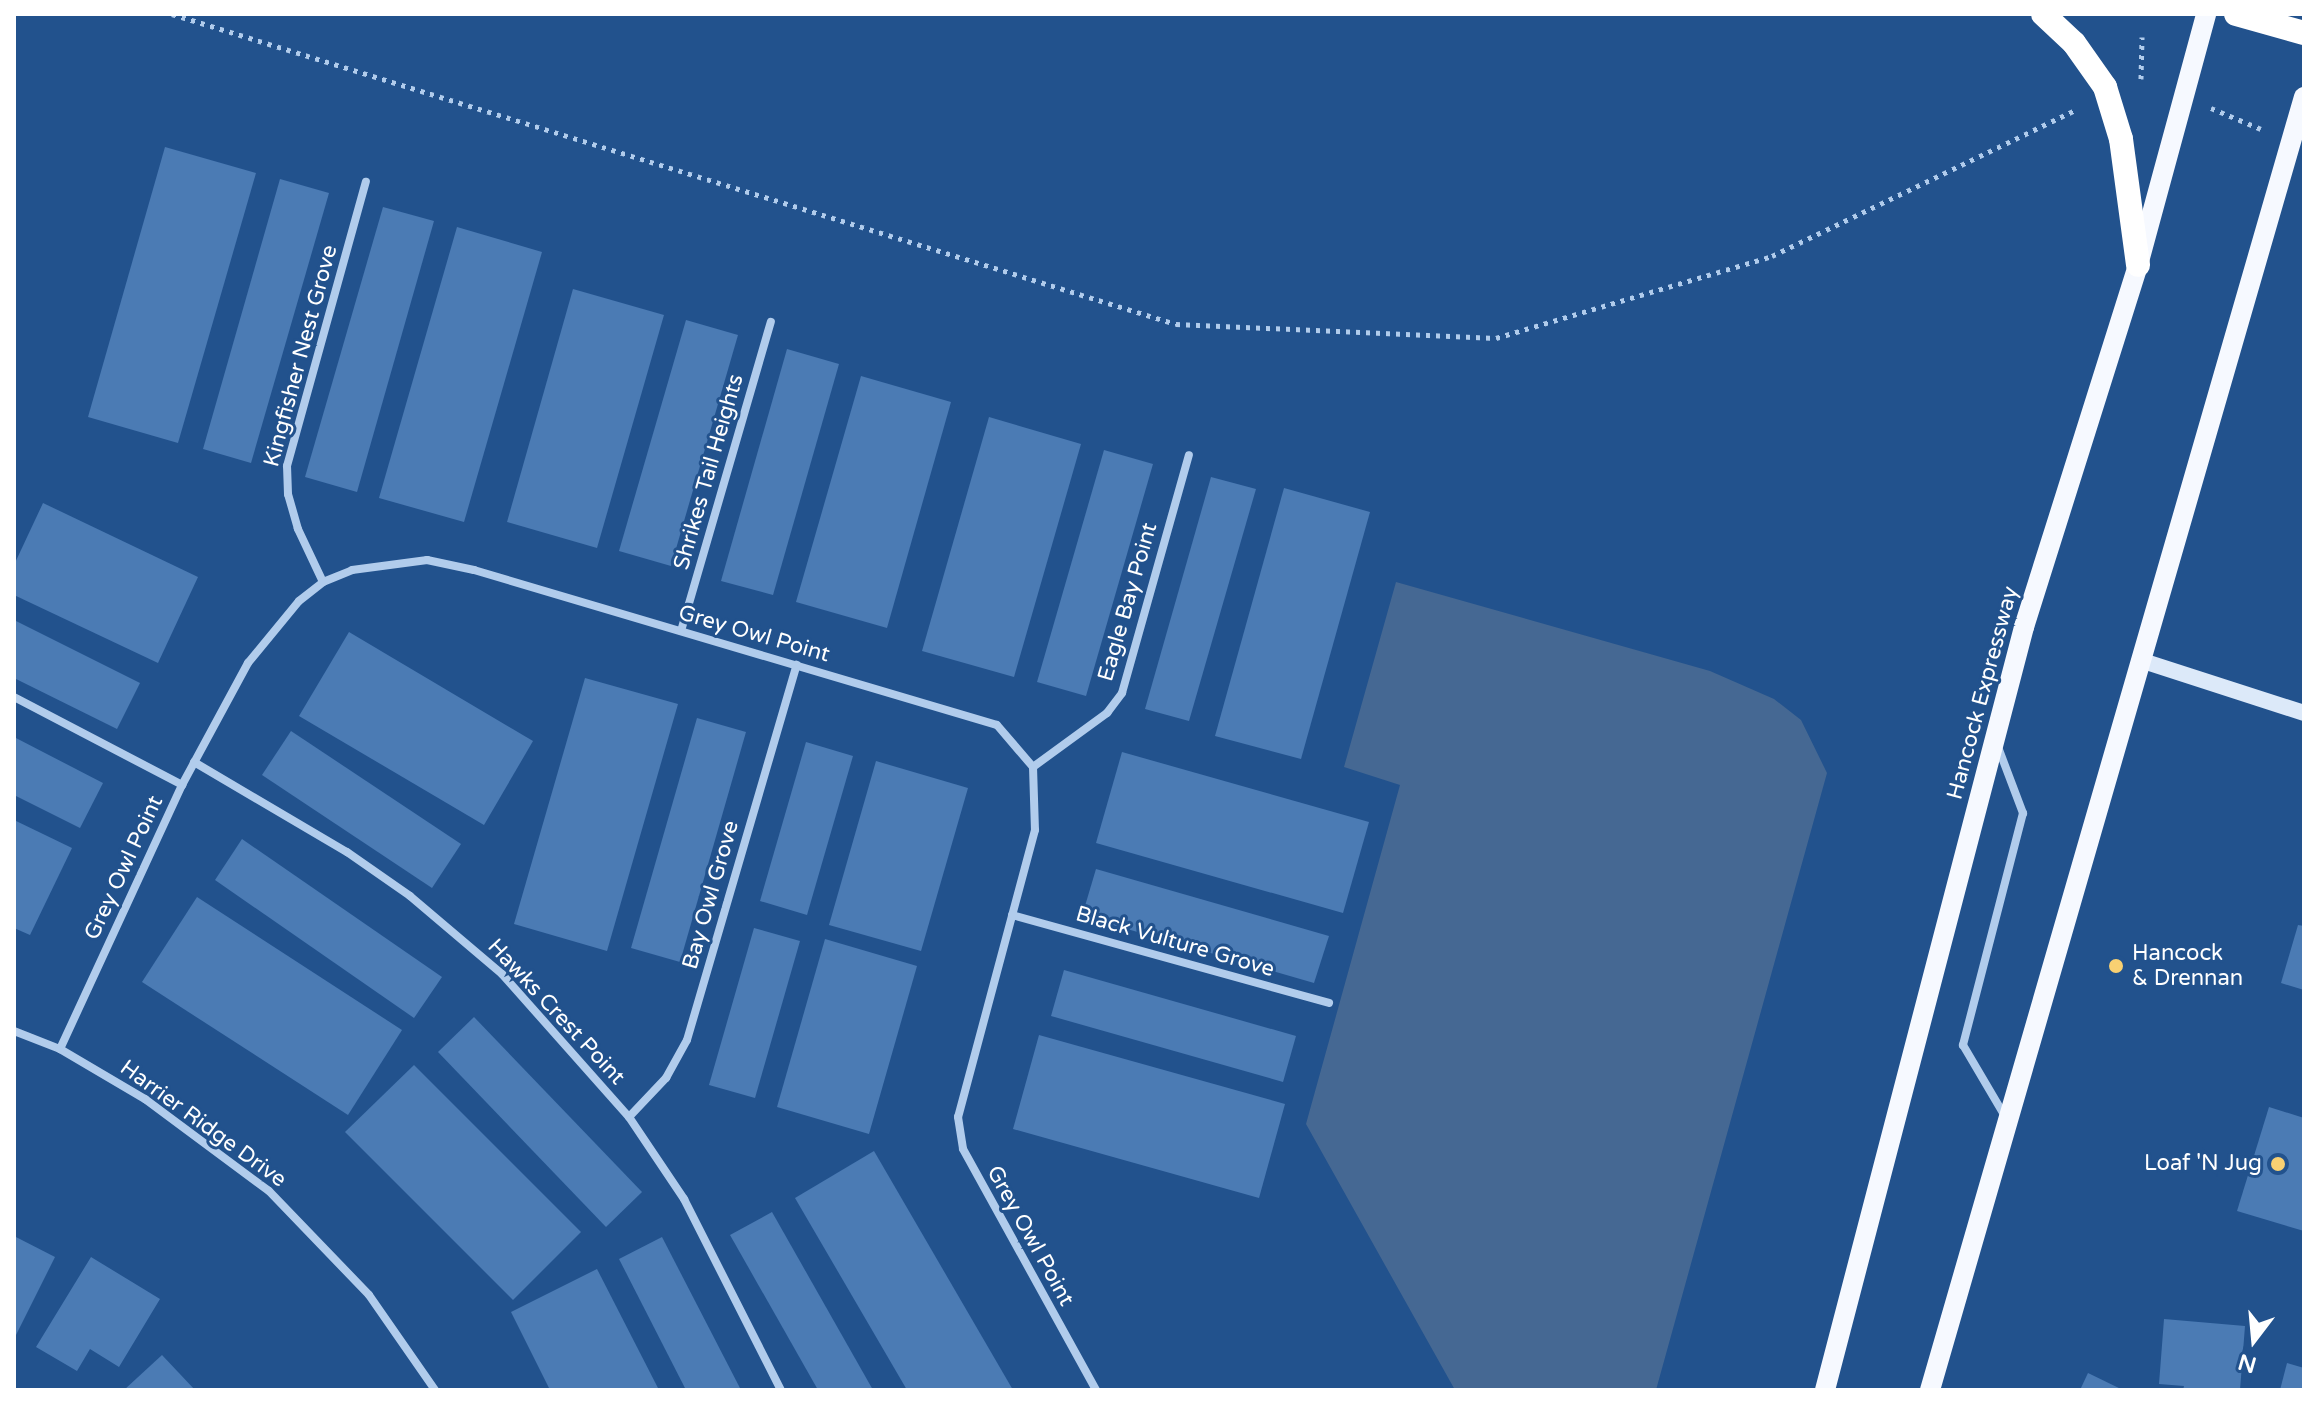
<!DOCTYPE html>
<style>
body{margin:0}
#map{position:relative;width:2318px;height:1404px;overflow:hidden;background:#22528d;font-family:"Varela Round",sans-serif}
div>[style]{position:absolute}
.water>*{inset:0;background:#456893}
.building>*{inset:0;background:#4b7bb4}
.path>*{height:5px;margin-top:-2.5px;transform-origin:0;background:repeating-linear-gradient(90deg,#b1ccec 0 4px,transparent 0 10px)}
.street>*{height:8px;margin:-4px;padding:0 4px;transform-origin:4px;border-radius:4px;background:#b1ccec}
.secondary>*{height:16px;margin:-8px;padding:0 8px;transform-origin:8px;border-radius:8px;background:#dce9f9}
.primary>*{height:20px;margin:-10px;padding:0 10px;transform-origin:10px;border-radius:10px;background:#f6f9ff}
.highway>*{height:24px;margin:-12px;padding:0 12px;transform-origin:12px;border-radius:12px;background:#fff}
.dots>*{width:22px;height:22px;translate:-50% -50%;box-sizing:border-box;border:4px solid #22528d;border-radius:50%}
span{translate:-50% -50%;white-space:nowrap;text-align:center;line-height:1.15;-webkit-text-stroke:6px #22528d;paint-order:stroke}
.street-label{font-size:22px;color:#fff}
.poi-label{font-size:22px;color:#fff}
.left{translate:0 -50%;text-align:left}
.right{translate:-100% -50%;text-align:right}
.frame{position:absolute;inset:0;border:16px solid #fff;pointer-events:none}
.north{position:absolute;left:2214px;top:1300px;width:80px;height:80px;-webkit-text-stroke:6px #22528d;paint-order:stroke;rotate:196deg;font-size:22px;font-weight:700;line-height:32px;text-align:center;color:#fff}
.north::after{content:'';display:block;margin:auto;width:28px;height:36px;background:#fff;clip-path:polygon(50% 0,100% 100%,50% 72%,0 100%)}
</style>
<div id="map">
<div class="water">
<i style="clip-path:polygon(1396px 582px,1710px 671px,1774px 699px,1801px 720px,1827px 773px,1656px 1390px,1455px 1390px,1306px 1124px,1400px 785px,1344px 767px)"></i>
</div>
<div class="building">
<i style="clip-path:polygon(165px 147px,256px 173px,178px 443px,88px 417px)"></i>
<i style="clip-path:polygon(280px 179px,329px 193px,251px 463px,203px 449px)"></i>
<i style="clip-path:polygon(383px 207px,434px 221px,357px 492px,305px 477px)"></i>
<i style="clip-path:polygon(457px 227px,542px 252px,464px 522px,379px 498px)"></i>
<i style="clip-path:polygon(573px 289px,664px 315px,597px 548px,507px 522px)"></i>
<i style="clip-path:polygon(686px 320px,738px 335px,671px 566px,619px 551px)"></i>
<i style="clip-path:polygon(787px 349px,839px 364px,773px 595px,721px 581px)"></i>
<i style="clip-path:polygon(861px 376px,951px 402px,887px 628px,796px 602px)"></i>
<i style="clip-path:polygon(989px 417px,1081px 444px,1014px 677px,922px 651px)"></i>
<i style="clip-path:polygon(1104px 450px,1153px 464px,1086px 696px,1037px 682px)"></i>
<i style="clip-path:polygon(1211px 477px,1256px 489px,1189px 721px,1145px 709px)"></i>
<i style="clip-path:polygon(1284px 488px,1370px 512px,1301px 759px,1215px 736px)"></i>
<i style="clip-path:polygon(43px 503px,198px 577px,158px 663px,14px 595px,14px 565px)"></i>
<i style="clip-path:polygon(14px 620px,140px 683px,117px 729px,14px 678px)"></i>
<i style="clip-path:polygon(349px 632px,533px 741px,484px 825px,299px 716px)"></i>
<i style="clip-path:polygon(585px 678px,678px 704px,607px 951px,514px 924px)"></i>
<i style="clip-path:polygon(697px 718px,746px 732px,680px 962px,631px 948px)"></i>
<i style="clip-path:polygon(291px 731px,461px 844px,432px 888px,262px 775px)"></i>
<i style="clip-path:polygon(14px 737px,103px 783px,80px 828px,14px 795px)"></i>
<i style="clip-path:polygon(806px 742px,853px 756px,807px 915px,760px 901px)"></i>
<i style="clip-path:polygon(1122px 752px,1369px 822px,1343px 913px,1096px 843px)"></i>
<i style="clip-path:polygon(876px 761px,968px 788px,921px 951px,829px 925px)"></i>
<i style="clip-path:polygon(14px 820px,72px 848px,30px 935px,14px 928px)"></i>
<i style="clip-path:polygon(242px 839px,442px 977px,414px 1018px,215px 880px)"></i>
<i style="clip-path:polygon(1096px 869px,1329px 936px,1314px 983px,1082px 916px)"></i>
<i style="clip-path:polygon(197px 897px,402px 1030px,348px 1115px,142px 982px)"></i>
<i style="clip-path:polygon(2298px 925px,2304px 926px,2304px 990px,2281px 983px)"></i>
<i style="clip-path:polygon(754px 928px,800px 941px,755px 1098px,709px 1085px)"></i>
<i style="clip-path:polygon(825px 939px,917px 966px,869px 1134px,777px 1107px)"></i>
<i style="clip-path:polygon(1064px 970px,1296px 1036px,1283px 1082px,1051px 1016px)"></i>
<i style="clip-path:polygon(474px 1017px,642px 1192px,606px 1227px,438px 1052px)"></i>
<i style="clip-path:polygon(1039px 1035px,1285px 1104px,1259px 1198px,1013px 1129px)"></i>
<i style="clip-path:polygon(414px 1065px,581px 1232px,513px 1300px,345px 1132px)"></i>
<i style="clip-path:polygon(2269px 1107px,2304px 1118px,2304px 1231px,2237px 1211px)"></i>
<i style="clip-path:polygon(874px 1151px,1013px 1390px,907px 1390px,795px 1198px)"></i>
<i style="clip-path:polygon(772px 1212px,873px 1390px,818px 1390px,730px 1235px)"></i>
<i style="clip-path:polygon(14px 1236px,55px 1257px,14px 1339px)"></i>
<i style="clip-path:polygon(662px 1237px,741px 1390px,686px 1390px,619px 1259px)"></i>
<i style="clip-path:polygon(91px 1257px,160px 1299px,119px 1367px,90px 1349px,77px 1371px,36px 1347px)"></i>
<i style="clip-path:polygon(597px 1269px,659px 1390px,550px 1390px,511px 1312px)"></i>
<i style="clip-path:polygon(2164px 1319px,2245px 1326px,2240px 1390px,2183px 1390px,2184px 1386px,2159px 1384px)"></i>
<i style="clip-path:polygon(162px 1355px,195px 1390px,124px 1390px)"></i>
<i style="clip-path:polygon(2287px 1363px,2304px 1368px,2304px 1390px,2280px 1390px)"></i>
<i style="clip-path:polygon(2088px 1373px,2123px 1390px,2080px 1390px)"></i>
</div>
<div class="path">
<i style="left:172px;top:14px;width:1051px;rotate:17.16deg"></i>
<i style="left:1176px;top:324px;width:320px;rotate:2.5deg"></i>
<i style="left:1496px;top:338px;width:288px;rotate:-16.5deg"></i>
<i style="left:1772px;top:256px;width:339px;rotate:-25.7deg"></i>
<i style="left:2141px;top:79px;width:42px;rotate:-88.6deg"></i>
<i style="left:2211px;top:108px;width:54px;rotate:22.8deg"></i>
</div>
<div class="street">
<i style="left:323px;top:582px;width:59px;rotate:-115.3deg"></i>
<i style="left:298px;top:529px;width:36px;rotate:-106deg"></i>
<i style="left:288px;top:494px;width:28px;rotate:-92deg"></i>
<i style="left:287px;top:466px;width:295px;rotate:-74.5deg"></i>
<i style="left:681px;top:631px;width:322px;rotate:-73.8deg"></i>
<i style="left:14px;top:697px;width:190px;rotate:27.6deg"></i>
<i style="left:1998px;top:747px;width:71px;rotate:69.3deg"></i>
<i style="left:2023px;top:813px;width:240px;rotate:104.5deg"></i>
<i style="left:1963px;top:1045px;width:85px;rotate:59.5deg"></i>
<i style="left:194px;top:762px;width:178px;rotate:30.5deg"></i>
<i style="left:347px;top:852px;width:77px;rotate:34.9deg"></i>
<i style="left:410px;top:896px;width:121px;rotate:40.3deg"></i>
<i style="left:502px;top:974px;width:191px;rotate:48.4deg"></i>
<i style="left:629px;top:1117px;width:99px;rotate:56.1deg"></i>
<i style="left:684px;top:1199px;width:214px;rotate:63.1deg"></i>
<i style="left:1033px;top:767px;width:92px;rotate:-36.1deg"></i>
<i style="left:1107px;top:713px;width:25px;rotate:-53deg"></i>
<i style="left:1122px;top:693px;width:247px;rotate:-74.3deg"></i>
<i style="left:1012px;top:915px;width:329px;rotate:15.5deg"></i>
<i style="left:14px;top:1031px;width:49px;rotate:21.4deg"></i>
<i style="left:60px;top:1049px;width:99px;rotate:30.5deg"></i>
<i style="left:145px;top:1099px;width:154px;rotate:36.6deg"></i>
<i style="left:269px;top:1191px;width:144px;rotate:46.1deg"></i>
<i style="left:369px;top:1295px;width:116px;rotate:55.2deg"></i>
<i style="left:60px;top:1049px;width:291px;rotate:-65.2deg"></i>
<i style="left:182px;top:785px;width:139px;rotate:-61.6deg"></i>
<i style="left:248px;top:663px;width:80px;rotate:-50.6deg"></i>
<i style="left:299px;top:601px;width:31px;rotate:-38deg"></i>
<i style="left:323px;top:582px;width:31px;rotate:-22deg"></i>
<i style="left:352px;top:570px;width:76px;rotate:-7.6deg"></i>
<i style="left:427px;top:560px;width:48px;rotate:12deg"></i>
<i style="left:474px;top:570px;width:545px;rotate:16.51deg"></i>
<i style="left:997px;top:725px;width:55px;rotate:49.4deg"></i>
<i style="left:1033px;top:767px;width:63px;rotate:88.2deg"></i>
<i style="left:1035px;top:830px;width:297px;rotate:105deg"></i>
<i style="left:958px;top:1117px;width:32px;rotate:81deg"></i>
<i style="left:963px;top:1149px;width:275px;rotate:61.1deg"></i>
<i style="left:629px;top:1117px;width:54px;rotate:-46.5deg"></i>
<i style="left:666px;top:1078px;width:43px;rotate:-61.1deg"></i>
<i style="left:687px;top:1040px;width:391px;rotate:-73.7deg"></i>
</div>
<div class="secondary">
<i style="left:2143px;top:661px;width:169px;rotate:17.9deg"></i>
</div>
<div class="primary">
<i style="left:1825px;top:1390px;width:789px;rotate:-75.38deg"></i>
<i style="left:2024px;top:627px;width:380px;rotate:-72.5deg"></i>
<i style="left:2138px;top:265px;width:260px;rotate:-74.8deg"></i>
<i style="left:1930px;top:1390px;width:1346px;rotate:-73.87deg"></i>
</div>
<div class="highway">
<i style="left:2043px;top:14px;width:42px;rotate:43.1deg"></i>
<i style="left:2074px;top:43px;width:54px;rotate:54.8deg"></i>
<i style="left:2105px;top:87px;width:54px;rotate:72.9deg"></i>
<i style="left:2121px;top:139px;width:127px;rotate:82.3deg"></i>
<i style="left:2236px;top:14px;width:71px;rotate:15.6deg"></i>
</div>
<div class="dots">
<i style="left:2116px;top:966px;background:#f8d072"></i>
<i style="left:2278px;top:1164px;background:#f8d072"></i>
</div>
<div class="street-label">
<span style="left:301px;top:356px;rotate:-75deg">Kingfisher Nest Grove</span>
<span style="left:709px;top:472px;rotate:-74deg">Shrikes Tail Heights</span>
<span style="left:1128px;top:602px;rotate:-74deg">Eagle Bay Point</span>
<span style="left:754px;top:634px;rotate:16deg">Grey Owl Point</span>
<span style="left:1983px;top:693px;rotate:-75deg">Hancock Expressway</span>
<span style="left:124px;top:868px;rotate:-65deg">Grey Owl Point</span>
<span style="left:711px;top:895px;rotate:-74deg">Bay Owl Grove</span>
<span style="left:1175px;top:942px;rotate:16deg">Black Vulture Grove</span>
<span style="left:556px;top:1012px;rotate:47deg">Hawks Crest Point</span>
<span style="left:203px;top:1124px;rotate:36deg">Harrier Ridge Drive</span>
<span style="left:1030px;top:1236px;rotate:61deg">Grey Owl Point</span>
</div>
<div class="poi-label">
<span class="left" style="left:2132px;top:966px">Hancock<br>&amp; Drennan</span>
<span class="right" style="left:2262px;top:1164px">Loaf 'N Jug</span>
</div>
<div class="frame"></div>
<div class="north">N</div>
</div>
